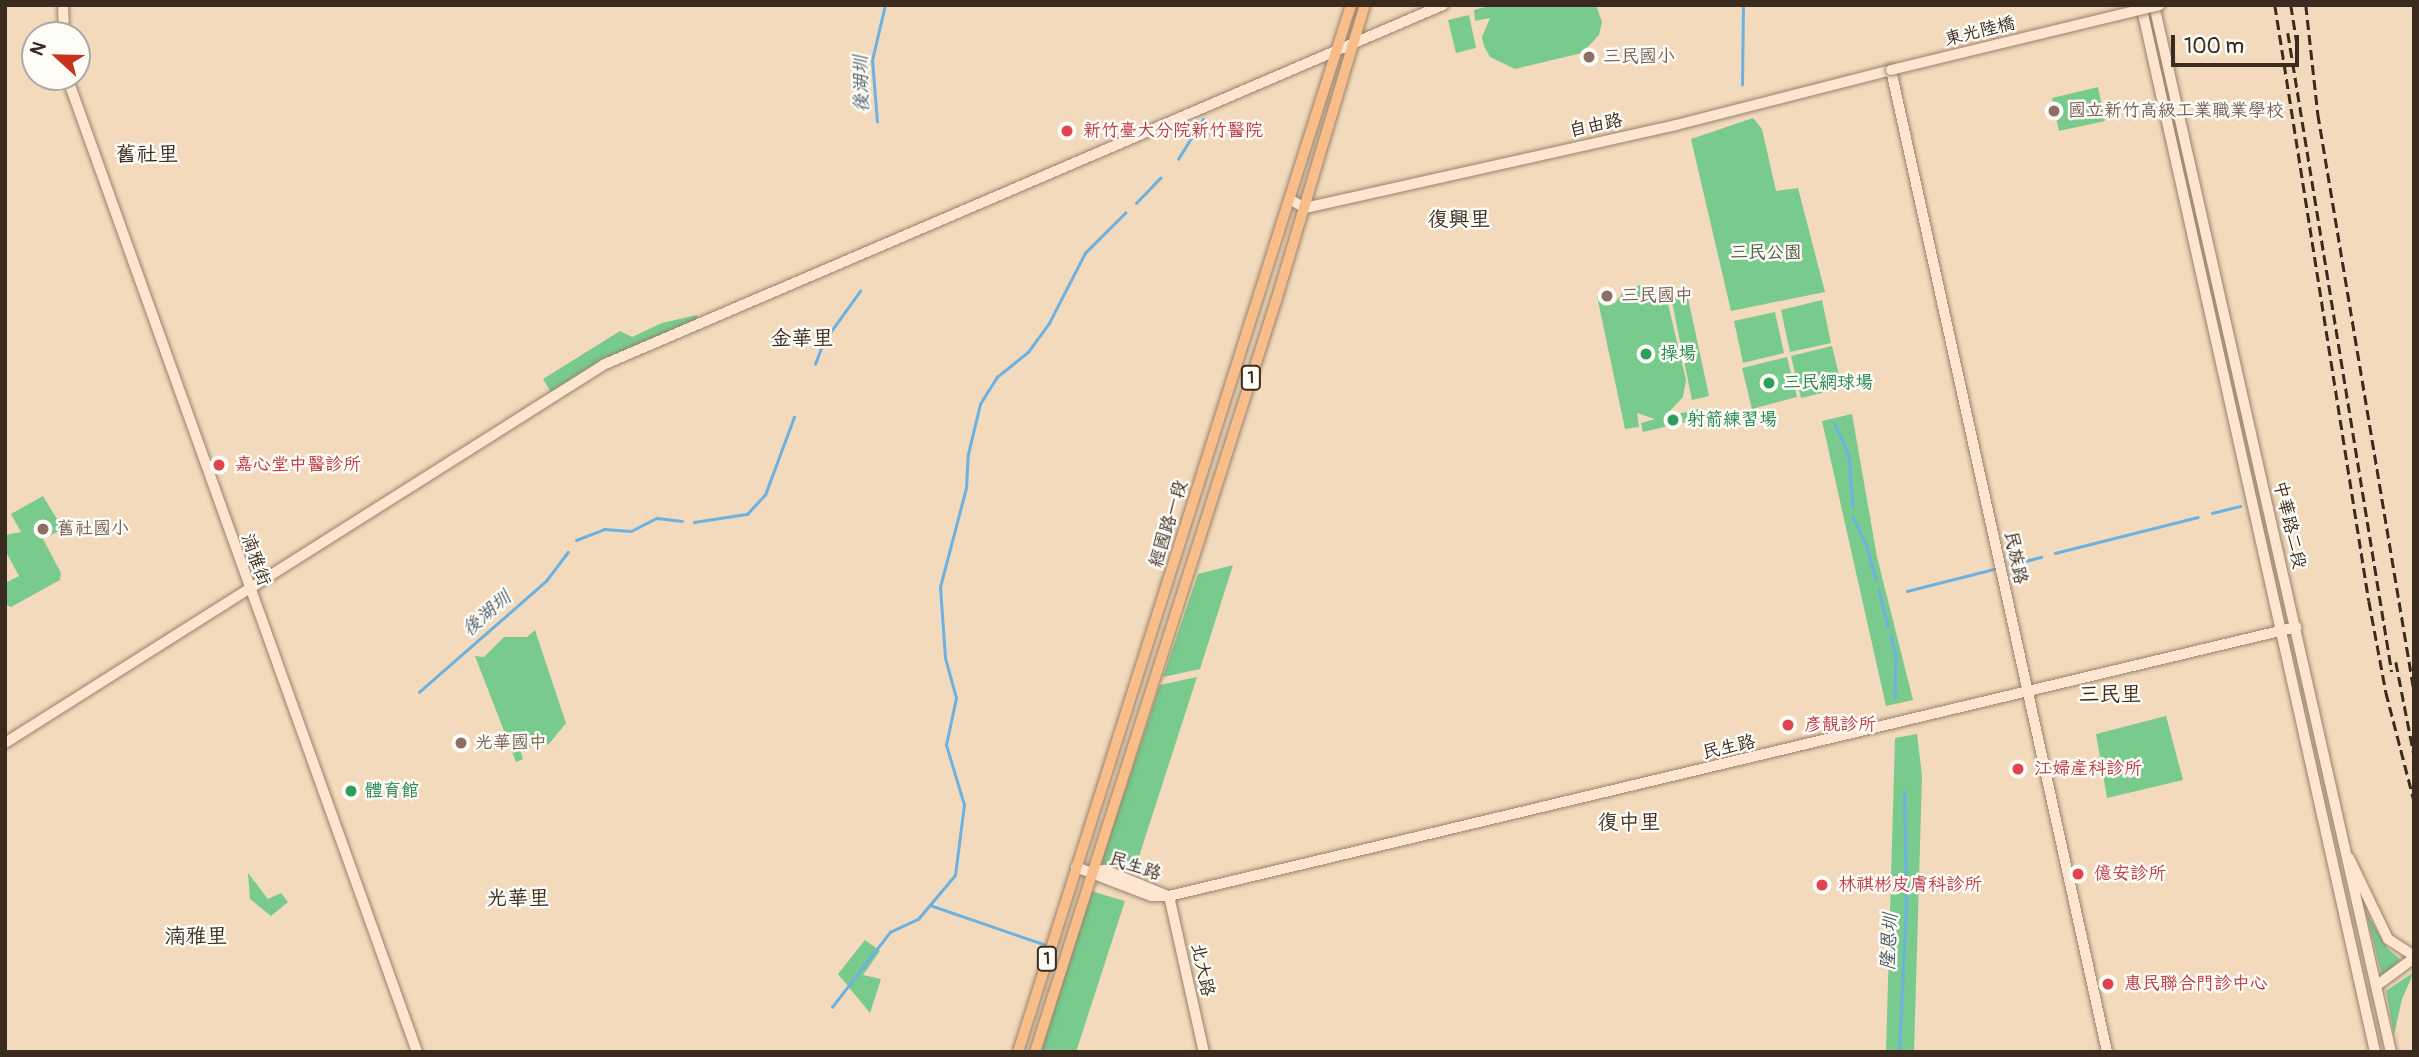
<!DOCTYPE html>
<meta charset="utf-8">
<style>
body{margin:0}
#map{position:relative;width:2419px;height:1057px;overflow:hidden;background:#f3dabc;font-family:Pangolin,"LXGW WenKai TC",sans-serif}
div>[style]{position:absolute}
.green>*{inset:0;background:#78cb8d}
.stream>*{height:2.5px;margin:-1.25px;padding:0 1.25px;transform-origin:1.25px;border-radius:1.25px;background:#6bb2e2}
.roads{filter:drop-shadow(0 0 2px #97826d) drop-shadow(0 0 2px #97826d)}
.secondary>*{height:10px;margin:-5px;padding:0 5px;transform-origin:5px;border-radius:5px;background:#fde5d0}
.primary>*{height:10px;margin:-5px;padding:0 5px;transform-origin:5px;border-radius:5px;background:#f9bd89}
.rail>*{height:2.5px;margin-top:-1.25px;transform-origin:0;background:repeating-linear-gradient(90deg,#3b2a1e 0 10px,transparent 0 15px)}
.bridges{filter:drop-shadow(0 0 2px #97826d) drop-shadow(0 0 2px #97826d)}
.secondary-bridge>*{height:10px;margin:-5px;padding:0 5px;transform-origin:5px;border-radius:5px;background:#fde5d0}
.dots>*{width:19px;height:19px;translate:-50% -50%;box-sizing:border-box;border:4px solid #fdfcf7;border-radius:50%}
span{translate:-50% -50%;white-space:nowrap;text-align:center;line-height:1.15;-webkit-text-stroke:5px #fdfcf7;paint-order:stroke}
.shield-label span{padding:2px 5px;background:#fdfcf7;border:2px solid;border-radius:5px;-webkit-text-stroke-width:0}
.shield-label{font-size:16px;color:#3b2a1e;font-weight:700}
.street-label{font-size:18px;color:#3b2a1e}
.education-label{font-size:18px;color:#785e54}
.left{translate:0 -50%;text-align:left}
.health-label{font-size:18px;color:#be3a42}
.park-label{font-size:18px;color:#4d5a3f}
.leisure-label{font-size:18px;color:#27864d}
.water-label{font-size:19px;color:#4c5a63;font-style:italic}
.quarter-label{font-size:21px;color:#3b2a1e}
.frame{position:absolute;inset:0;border:7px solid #3b2a1e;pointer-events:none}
.north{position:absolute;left:21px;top:21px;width:70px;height:70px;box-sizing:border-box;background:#fdfcf7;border:2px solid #afa8a0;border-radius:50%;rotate:292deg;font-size:19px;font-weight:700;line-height:28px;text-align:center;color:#3b2a1e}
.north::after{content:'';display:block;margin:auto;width:24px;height:32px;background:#c8321e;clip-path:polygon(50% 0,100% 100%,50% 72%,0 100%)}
.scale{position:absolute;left:2171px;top:35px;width:128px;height:32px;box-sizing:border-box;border:4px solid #3b2a1e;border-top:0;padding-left:9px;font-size:21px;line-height:24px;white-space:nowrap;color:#3b2a1e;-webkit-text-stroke:5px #fdfcf7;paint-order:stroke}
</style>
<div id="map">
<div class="green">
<i style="clip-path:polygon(1493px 5px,1596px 5px,1602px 22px,1599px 35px,1582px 53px,1515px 69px,1490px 57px,1484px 46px,1482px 37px,1490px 18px,1475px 21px,1474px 10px)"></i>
<i style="clip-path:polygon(1469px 15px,1476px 48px,1456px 53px,1448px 20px)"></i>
<i style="clip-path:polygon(2098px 87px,2105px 121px,2059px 131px,2052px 98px)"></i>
<i style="clip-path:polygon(1753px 118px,1762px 129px,1776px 191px,1798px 188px,1825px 292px,1731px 311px,1691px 139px)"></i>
<i style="clip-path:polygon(1640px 285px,1655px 291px,1668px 304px,1686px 380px,1683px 397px,1664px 417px,1703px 408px,1706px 417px,1643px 432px,1641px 423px,1655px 419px,1637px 413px,1639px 427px,1625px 429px,1597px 296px,1610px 290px,1614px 304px,1625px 290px)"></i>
<i style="clip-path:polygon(1687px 293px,1709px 396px,1692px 400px,1671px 297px)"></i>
<i style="clip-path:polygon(1822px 300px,1831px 343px,1790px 352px,1781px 310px)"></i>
<i style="clip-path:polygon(1775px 312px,1784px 353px,1743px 363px,1734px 321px)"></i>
<i style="clip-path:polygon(697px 315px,699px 321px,551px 392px,543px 379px,620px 331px,632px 337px,662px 323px)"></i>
<i style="clip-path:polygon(1832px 346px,1842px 388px,1801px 398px,1791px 356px)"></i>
<i style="clip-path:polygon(1787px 357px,1797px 397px,1752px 409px,1742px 368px)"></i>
<i style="clip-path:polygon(1852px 414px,1877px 557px,1913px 700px,1886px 706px,1822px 421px)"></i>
<i style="clip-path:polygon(43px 496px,63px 529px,43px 539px,61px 573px,60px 580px,11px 607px,5px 604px,5px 583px,19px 576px,5px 550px,5px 535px,21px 532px,11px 514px)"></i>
<i style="clip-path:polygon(1233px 565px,1200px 669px,1163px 677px,1198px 574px)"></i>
<i style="clip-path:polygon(535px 630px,566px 723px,549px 744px,520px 749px,523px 759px,516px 762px,475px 656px,484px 657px,504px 637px,527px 637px)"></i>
<i style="clip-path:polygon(1197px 677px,1134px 872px,1101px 863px,1160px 685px)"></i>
<i style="clip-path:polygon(2166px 716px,2183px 780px,2107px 798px,2096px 734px)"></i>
<i style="clip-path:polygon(1917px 734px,1922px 776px,1914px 1052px,1886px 1052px,1895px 738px)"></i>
<i style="clip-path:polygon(248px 873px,268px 899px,281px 893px,288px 902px,271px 916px,250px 899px)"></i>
<i style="clip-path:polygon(1091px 891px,1125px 901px,1076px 1052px,1041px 1052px)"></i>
<i style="clip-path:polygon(2366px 912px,2387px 948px,2401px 960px,2382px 976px)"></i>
<i style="clip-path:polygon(865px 940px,880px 951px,863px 975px,881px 979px,870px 1013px,838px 974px)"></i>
<i style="clip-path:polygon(2414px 972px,2402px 999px,2394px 1035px,2386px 991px)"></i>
</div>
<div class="stream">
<i style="left:1742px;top:85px;width:80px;rotate:-89.3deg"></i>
<i style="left:877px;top:122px;width:62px;rotate:-94.6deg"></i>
<i style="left:872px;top:60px;width:57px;rotate:-76.7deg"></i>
<i style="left:1178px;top:159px;width:47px;rotate:-58deg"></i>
<i style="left:1136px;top:203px;width:35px;rotate:-46deg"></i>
<i style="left:815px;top:364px;width:25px;rotate:-69deg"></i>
<i style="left:824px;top:341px;width:62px;rotate:-54.2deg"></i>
<i style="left:1835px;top:424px;width:34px;rotate:66deg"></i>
<i style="left:1849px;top:455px;width:51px;rotate:85.5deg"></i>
<i style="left:2212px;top:513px;width:29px;rotate:-14deg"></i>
<i style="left:1853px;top:517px;width:32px;rotate:64deg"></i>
<i style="left:1867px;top:546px;width:34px;rotate:75deg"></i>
<i style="left:694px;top:522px;width:54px;rotate:-8.6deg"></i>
<i style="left:747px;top:514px;width:26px;rotate:-47deg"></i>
<i style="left:765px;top:495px;width:83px;rotate:-69.6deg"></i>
<i style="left:576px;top:540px;width:30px;rotate:-21deg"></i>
<i style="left:604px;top:529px;width:27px;rotate:4deg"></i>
<i style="left:631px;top:531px;width:29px;rotate:-27deg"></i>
<i style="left:657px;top:518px;width:25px;rotate:7deg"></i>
<i style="left:2055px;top:553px;width:147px;rotate:-14.1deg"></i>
<i style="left:2009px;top:565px;width:33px;rotate:-14deg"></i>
<i style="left:1879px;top:590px;width:37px;rotate:76deg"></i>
<i style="left:1907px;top:591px;width:90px;rotate:-14.2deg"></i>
<i style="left:1891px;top:635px;width:23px;rotate:77deg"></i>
<i style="left:1896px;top:657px;width:41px;rotate:91.4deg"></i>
<i style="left:419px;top:692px;width:169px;rotate:-41.2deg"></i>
<i style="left:546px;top:581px;width:36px;rotate:-53deg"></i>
<i style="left:930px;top:905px;width:123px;rotate:19deg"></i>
<i style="left:832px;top:1007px;width:95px;rotate:-52.3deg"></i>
<i style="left:890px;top:932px;width:31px;rotate:-25deg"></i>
<i style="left:918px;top:919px;width:57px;rotate:-49.9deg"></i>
<i style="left:955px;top:875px;width:71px;rotate:-82.7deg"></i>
<i style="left:964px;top:805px;width:63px;rotate:-106.7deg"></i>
<i style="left:946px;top:745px;width:48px;rotate:-78deg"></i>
<i style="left:956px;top:698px;width:41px;rotate:-105.4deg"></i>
<i style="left:945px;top:658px;width:71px;rotate:-94deg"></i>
<i style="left:940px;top:587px;width:102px;rotate:-75.3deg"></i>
<i style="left:966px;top:488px;width:34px;rotate:-87deg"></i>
<i style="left:968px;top:454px;width:51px;rotate:-76.5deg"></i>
<i style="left:980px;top:404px;width:32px;rotate:-58deg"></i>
<i style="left:997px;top:377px;width:40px;rotate:-39deg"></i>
<i style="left:1028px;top:352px;width:36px;rotate:-54deg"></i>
<i style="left:1049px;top:323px;width:79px;rotate:-62.8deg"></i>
<i style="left:1085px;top:253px;width:57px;rotate:-45deg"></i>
<i style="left:1899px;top:1052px;width:150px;rotate:-87.3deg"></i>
<i style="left:1906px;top:902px;width:110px;rotate:-91deg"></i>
</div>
<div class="roads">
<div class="secondary">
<i style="left:63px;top:5px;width:30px;rotate:88deg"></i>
<i style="left:2141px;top:5px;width:1073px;rotate:77.4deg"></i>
<i style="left:2154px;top:5px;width:1073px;rotate:77.25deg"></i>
<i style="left:67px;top:77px;width:1036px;rotate:70.25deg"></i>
<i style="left:1291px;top:200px;width:16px;rotate:30deg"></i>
<i style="left:1305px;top:208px;width:380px;rotate:-12.6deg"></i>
<i style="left:1676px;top:125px;width:222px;rotate:-14.3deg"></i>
<i style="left:1891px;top:70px;width:1005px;rotate:77.59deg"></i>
<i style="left:5px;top:743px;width:710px;rotate:-32.28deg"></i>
<i style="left:605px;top:364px;width:912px;rotate:-23.19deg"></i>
<i style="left:2349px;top:858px;width:90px;rotate:64.3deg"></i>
<i style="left:2388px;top:939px;width:31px;rotate:33deg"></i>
<i style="left:1076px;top:867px;width:80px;rotate:21.1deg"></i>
<i style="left:1151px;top:896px;width:18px"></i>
<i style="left:1169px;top:896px;width:1159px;rotate:-13.42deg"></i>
<i style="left:1091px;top:872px;width:14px;rotate:-8deg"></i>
<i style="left:1105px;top:870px;width:68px;rotate:22.4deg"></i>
<i style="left:1169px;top:896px;width:160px;rotate:77.4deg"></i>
<i style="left:2376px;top:986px;width:47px;rotate:-36.4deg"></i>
</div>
<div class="primary">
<i style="left:1018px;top:1052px;width:1099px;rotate:-72.36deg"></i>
<i style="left:1035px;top:1052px;width:789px;rotate:-72.21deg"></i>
<i style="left:1276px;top:301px;width:309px;rotate:-73.3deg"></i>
</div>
</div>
<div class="rail">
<i style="left:2275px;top:5px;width:603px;rotate:81.04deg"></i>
<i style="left:2369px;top:601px;width:93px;rotate:79.4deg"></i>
<i style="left:2386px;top:692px;width:112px;rotate:75.5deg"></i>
<i style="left:2291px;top:5px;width:39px;rotate:81deg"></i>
<i style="left:2306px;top:5px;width:110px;rotate:83.7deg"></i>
<i style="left:2318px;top:114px;width:584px;rotate:80.54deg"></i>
<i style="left:2288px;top:33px;width:647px;rotate:80.76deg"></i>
<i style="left:2396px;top:662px;width:95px;rotate:79deg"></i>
</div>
<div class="bridges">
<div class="secondary-bridge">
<i style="left:1891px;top:70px;width:276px;rotate:-13.6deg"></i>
</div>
</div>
<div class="dots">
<i style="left:1589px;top:57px;background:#8d6e63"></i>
<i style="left:2054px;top:111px;background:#8d6e63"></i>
<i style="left:1067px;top:131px;background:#e0444e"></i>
<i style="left:1607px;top:296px;background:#8d6e63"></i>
<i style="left:1646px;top:354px;background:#2e9e5b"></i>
<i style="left:1769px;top:383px;background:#2e9e5b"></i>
<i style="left:1673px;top:420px;background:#2e9e5b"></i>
<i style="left:219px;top:465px;background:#e0444e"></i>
<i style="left:43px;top:529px;background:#8d6e63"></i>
<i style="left:1788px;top:725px;background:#e0444e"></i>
<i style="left:461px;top:743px;background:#8d6e63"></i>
<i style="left:2018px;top:769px;background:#e0444e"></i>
<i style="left:351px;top:791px;background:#2e9e5b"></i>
<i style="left:2078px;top:874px;background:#e0444e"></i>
<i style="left:1822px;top:885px;background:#e0444e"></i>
<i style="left:2108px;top:984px;background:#e0444e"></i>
</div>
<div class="shield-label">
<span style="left:1251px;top:378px">1</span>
<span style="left:1047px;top:959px">1</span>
</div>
<div class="street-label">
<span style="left:1980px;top:32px;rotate:-14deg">東光陸橋</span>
<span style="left:1596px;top:126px;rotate:-12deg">自由路</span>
<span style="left:1169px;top:524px;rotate:-73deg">經國路一段</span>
<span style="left:2289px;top:525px;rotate:77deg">中華路二段</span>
<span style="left:2015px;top:558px;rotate:78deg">民族路</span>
<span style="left:255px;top:560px;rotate:70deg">湳雅街</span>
<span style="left:1729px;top:748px;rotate:-13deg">民生路</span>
<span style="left:1135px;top:867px;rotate:18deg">民生路</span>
<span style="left:1202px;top:970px;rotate:78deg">北大路</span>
</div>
<div class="education-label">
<span class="left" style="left:1603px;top:57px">三民國小</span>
<span class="left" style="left:2068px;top:111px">國立新竹高級工業職業學校</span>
<span class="left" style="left:1621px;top:296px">三民國中</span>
<span class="left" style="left:57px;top:529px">舊社國小</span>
<span class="left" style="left:475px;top:743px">光華國中</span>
</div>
<div class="health-label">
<span class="left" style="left:1083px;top:131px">新竹臺大分院新竹醫院</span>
<span class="left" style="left:235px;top:465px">嘉心堂中醫診所</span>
<span class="left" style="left:1804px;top:725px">彥靚診所</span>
<span class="left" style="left:2034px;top:769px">江婦產科診所</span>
<span class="left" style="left:2094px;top:874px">億安診所</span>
<span class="left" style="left:1838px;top:885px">林祺彬皮膚科診所</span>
<span class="left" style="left:2124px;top:984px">惠民聯合門診中心</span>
</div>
<div class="park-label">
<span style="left:1766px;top:253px">三民公園</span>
</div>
<div class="leisure-label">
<span class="left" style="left:1660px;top:354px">操場</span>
<span class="left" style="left:1783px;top:383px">三民網球場</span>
<span class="left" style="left:1687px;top:420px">射箭練習場</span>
<span class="left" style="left:365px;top:791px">體育館</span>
</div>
<div class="water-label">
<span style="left:862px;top:84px;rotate:-91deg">後湖圳</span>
<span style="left:487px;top:614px;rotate:-41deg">後湖圳</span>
<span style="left:1890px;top:942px;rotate:-87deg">隆恩圳</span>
</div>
<div class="quarter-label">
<span style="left:147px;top:155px">舊社里</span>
<span style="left:1459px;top:220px">復興里</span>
<span style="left:802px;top:339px">金華里</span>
<span style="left:2110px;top:695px">三民里</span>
<span style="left:1629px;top:823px">復中里</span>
<span style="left:518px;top:899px">光華里</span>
<span style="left:196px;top:937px">湳雅里</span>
</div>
<div class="frame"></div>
<div class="north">N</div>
<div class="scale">100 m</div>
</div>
